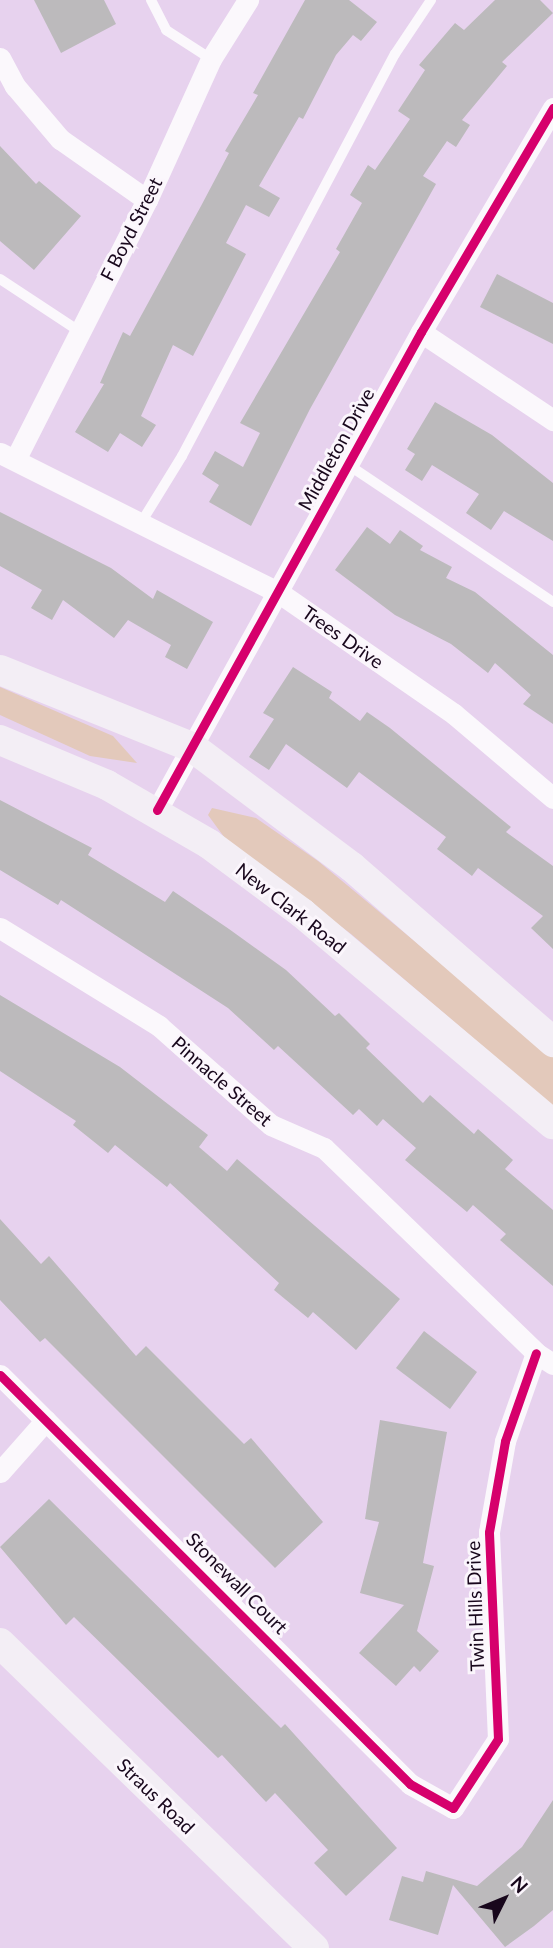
<!DOCTYPE html>
<style>
body{margin:0}
#map{position:relative;width:553px;height:1948px;overflow:hidden;background:#e7d2ee;font-family:Lato,sans-serif}
div>[style]{position:absolute}
.green>*{inset:0;background:#e3c9bb}
.building>*{inset:0;background:#bcbabc}
.lane>*{height:10px;margin:-5px;padding:0 5px;transform-origin:5px;border-radius:5px;background:#fbf8fc}
.street>*{height:21px;margin:-10.5px;padding:0 10.5px;transform-origin:10.5px;border-radius:10.5px;background:#fbf8fc}
.secondary>*{height:30px;margin:-15px;padding:0 15px;transform-origin:15px;border-radius:15px;background:#f3eef5}
.cycleway>*{height:9px;margin:-4.5px;padding:0 4.5px;transform-origin:4.5px;border-radius:4.5px;background:#d6006c}
span{translate:-50% -50%;white-space:nowrap;text-align:center;line-height:1.15;-webkit-text-stroke:6px #fbf6fc;paint-order:stroke}
.street-label{font-size:19px;color:#18071c}
.north{position:absolute;left:469px;top:1864px;width:70px;height:70px;-webkit-text-stroke:5px #fbf6fc;paint-order:stroke;rotate:47deg;font-size:19px;font-weight:700;line-height:28px;text-align:center;color:#18071c}
.north::after{content:'';display:block;margin:auto;width:24px;height:32px;background:#18071c;clip-path:polygon(50% 0,100% 100%,50% 72%,0 100%)}
</style>
<div id="map">
<div class="green">
<i style="clip-path:polygon(0 687px,113px 736px,137px 763px,90px 756px,0 715px)"></i>
<i style="clip-path:polygon(212px 808px,256px 818px,318px 861px,553px 1056px,553px 1106px,351px 934px,227px 841px,208px 815px)"></i>
</div>
<div class="building">
<i style="clip-path:polygon(34px 0,104px 0,116px 24px,61px 53px)"></i>
<i style="clip-path:polygon(305px 0,349px 0,377px 22px,361px 41px,353px 35px,336px 55px,303px 119px,299px 117px,259px 186px,280px 198px,269px 217px,246px 205px,226px 243px,246px 254px,193px 356px,173px 345px,141px 416px,156px 425px,142px 447px,120px 433px,108px 452px,75px 432px,104px 384px,100px 383px,123px 332px,130px 336px,201px 206px,229px 153px,225px 151px,258px 95px,253px 93px)"></i>
<i style="clip-path:polygon(495px 0,540px 0,553px 13px,502px 62px,507px 66px,462px 120px,470px 125px,456px 147px,447px 141px,423px 176px,436px 184px,310px 409px,251px 526px,209px 502px,219px 485px,202px 474px,215px 451px,243px 467px,260px 433px,240px 423px,340px 252px,336px 249px,362px 203px,350px 195px,368px 165px,375px 170px,410px 119px,398px 111px,425px 70px,419px 65px,455px 23px,464px 30px)"></i>
<i style="clip-path:polygon(0 146px,36px 184px,39px 181px,81px 216px,34px 270px,0 241px)"></i>
<i style="clip-path:polygon(497px 274px,553px 303px,553px 344px,480px 307px)"></i>
<i style="clip-path:polygon(435px 402px,492px 435px,553px 483px,553px 541px,504px 511px,491px 530px,466px 513px,479px 494px,432px 465px,422px 481px,405px 470px,415px 454px,407px 449px)"></i>
<i style="clip-path:polygon(0 512px,111px 568px,153px 599px,157px 590px,213px 622px,187px 669px,165px 657px,171px 645px,128px 620px,114px 638px,63px 600px,52px 620px,31px 608px,42px 590px,0 566px)"></i>
<i style="clip-path:polygon(367px 527px,390px 544px,400px 530px,423px 546px,420px 550px,452px 567px,446px 578px,475px 592px,553px 655px,553px 724px,523px 704px,531px 695px,495px 663px,488px 673px,451px 644px,395px 615px,335px 570px)"></i>
<i style="clip-path:polygon(293px 667px,332px 692px,329px 698px,360px 721px,367px 712px,390px 728px,511px 827px,506px 832px,553px 866px,553px 949px,531px 928px,543px 916px,478px 868px,472px 876px,437px 849px,446px 837px,359px 772px,347px 788px,286px 744px,269px 770px,249px 757px,274px 719px,263px 713px)"></i>
<i style="clip-path:polygon(0 800px,92px 848px,88px 855px,165px 902px,173px 891px,229px 929px,286px 970px,335px 1016px,339px 1013px,370px 1044px,366px 1048px,423px 1103px,430px 1095px,474px 1134px,478px 1129px,513px 1160px,505px 1169px,553px 1210px,553px 1286px,500px 1240px,506px 1234px,473px 1205px,467px 1212px,405px 1160px,416px 1148px,383px 1119px,377px 1126px,359px 1109px,353px 1115px,278px 1046px,274px 1050px,228px 1008px,61px 900px,58px 905px,0 870px)"></i>
<i style="clip-path:polygon(0 995px,120px 1067px,208px 1135px,199px 1147px,227px 1171px,237px 1159px,400px 1299px,356px 1350px,313px 1312px,308px 1318px,274px 1290px,279px 1283px,170px 1183px,167px 1187px,115px 1145px,108px 1153px,73px 1125px,76px 1121px,0 1071px)"></i>
<i style="clip-path:polygon(0 1219px,41px 1264px,49px 1256px,136px 1356px,146px 1346px,244px 1444px,251px 1438px,323px 1522px,275px 1568px,45px 1338px,40px 1342px,0 1300px)"></i>
<i style="clip-path:polygon(424px 1331px,477px 1372px,450px 1409px,396px 1368px)"></i>
<i style="clip-path:polygon(380px 1420px,447px 1432px,423px 1563px,434px 1566px,417px 1631px,439px 1651px,420px 1672px,414px 1666px,396px 1686px,359px 1653px,404px 1605px,360px 1593px,379px 1522px,365px 1519px)"></i>
<i style="clip-path:polygon(49px 1499px,281px 1728px,285px 1724px,397px 1848px,346px 1896px,314px 1863px,328px 1850px,275px 1793px,266px 1802px,222px 1755px,218px 1758px,74px 1617px,66px 1625px,0 1547px)"></i>
<i style="clip-path:polygon(553px 1800px,553px 1910px,534px 1926px,505px 1947px,453px 1885px,438px 1935px,389px 1920px,402px 1876px,423px 1882px,426px 1871px,477px 1886px,522px 1847px)"></i>
</div>
<div class="lane">
<i style="left:151px;top:0;width:34px;rotate:63deg"></i>
<i style="left:166px;top:30px;width:54px;rotate:32.8deg"></i>
<i style="left:0;top:279px;width:95px;rotate:33.4deg"></i>
<i style="left:347px;top:464px;width:248px;rotate:33.8deg"></i>
<i style="left:139px;top:526px;width:82px;rotate:-58.4deg"></i>
<i style="left:182px;top:456px;width:455px;rotate:-62.1deg"></i>
<i style="left:395px;top:54px;width:65px;rotate:-56.3deg"></i>
</div>
<div class="street">
<i style="left:0;top:58px;width:32px;rotate:62deg"></i>
<i style="left:15px;top:86px;width:70px;rotate:49.7deg"></i>
<i style="left:60px;top:139px;width:106px;rotate:35deg"></i>
<i style="left:421px;top:332px;width:159px;rotate:33.7deg"></i>
<i style="left:0;top:453px;width:311px;rotate:26.6deg"></i>
<i style="left:278px;top:592px;width:214px;rotate:34.7deg"></i>
<i style="left:454px;top:714px;width:130px;rotate:40.3deg"></i>
<i style="left:15px;top:460px;width:292px;rotate:-63.1deg"></i>
<i style="left:147px;top:200px;width:155px;rotate:-65.6deg"></i>
<i style="left:211px;top:59px;width:70px;rotate:-57.9deg"></i>
<i style="left:157px;top:810px;width:546px;rotate:-61.09deg"></i>
<i style="left:421px;top:332px;width:260px;rotate:-59.5deg"></i>
<i style="left:0;top:928px;width:187px;rotate:31.6deg"></i>
<i style="left:159px;top:1026px;width:149px;rotate:41.5deg"></i>
<i style="left:271px;top:1125px;width:58px;rotate:23.5deg"></i>
<i style="left:324px;top:1148px;width:295px;rotate:44deg"></i>
<i style="left:536px;top:1353px;width:20px;rotate:33deg"></i>
<i style="left:0;top:1375px;width:579px;rotate:44.93deg"></i>
<i style="left:410px;top:1784px;width:49px;rotate:29.2deg"></i>
<i style="left:453px;top:1808px;width:82px;rotate:-56.9deg"></i>
<i style="left:498px;top:1739px;width:207px;rotate:-92.5deg"></i>
<i style="left:489px;top:1532px;width:92px;rotate:-80deg"></i>
<i style="left:505px;top:1441px;width:93px;rotate:-70.6deg"></i>
<i style="left:0;top:1472px;width:69px;rotate:-48.5deg"></i>
</div>
<div class="secondary">
<i style="left:0;top:670px;width:207px;rotate:21.9deg"></i>
<i style="left:192px;top:747px;width:200px;rotate:36.9deg"></i>
<i style="left:352px;top:867px;width:267px;rotate:41deg"></i>
<i style="left:0;top:740px;width:116px;rotate:22.8deg"></i>
<i style="left:107px;top:785px;width:118px;rotate:30deg"></i>
<i style="left:209px;top:844px;width:116px;rotate:36.6deg"></i>
<i style="left:302px;top:913px;width:328px;rotate:40.1deg"></i>
<i style="left:0;top:1643px;width:438px;rotate:44.2deg"></i>
</div>
<div class="cycleway">
<i style="left:157px;top:810px;width:546px;rotate:-61.09deg"></i>
<i style="left:421px;top:332px;width:260px;rotate:-59.5deg"></i>
<i style="left:0;top:1375px;width:579px;rotate:44.93deg"></i>
<i style="left:410px;top:1784px;width:49px;rotate:29.2deg"></i>
<i style="left:453px;top:1808px;width:82px;rotate:-56.9deg"></i>
<i style="left:498px;top:1739px;width:207px;rotate:-92.5deg"></i>
<i style="left:489px;top:1532px;width:92px;rotate:-80deg"></i>
<i style="left:505px;top:1441px;width:93px;rotate:-70.6deg"></i>
</div>
<div class="street-label">
<span style="left:131px;top:229px;rotate:-63deg">F Boyd Street</span>
<span style="left:336px;top:449px;rotate:-61deg">Middleton Drive</span>
<span style="left:343px;top:637px;rotate:35deg">Trees Drive</span>
<span style="left:291px;top:908px;rotate:38deg">New Clark Road</span>
<span style="left:222px;top:1081px;rotate:41deg">Pinnacle Street</span>
<span style="left:237px;top:1583px;rotate:45deg">Stonewall Court</span>
<span style="left:475px;top:1606px;rotate:-92deg">Twin Hills Drive</span>
<span style="left:156px;top:1796px;rotate:44deg">Straus Road</span>
</div>
<div class="north">N</div>
</div>
